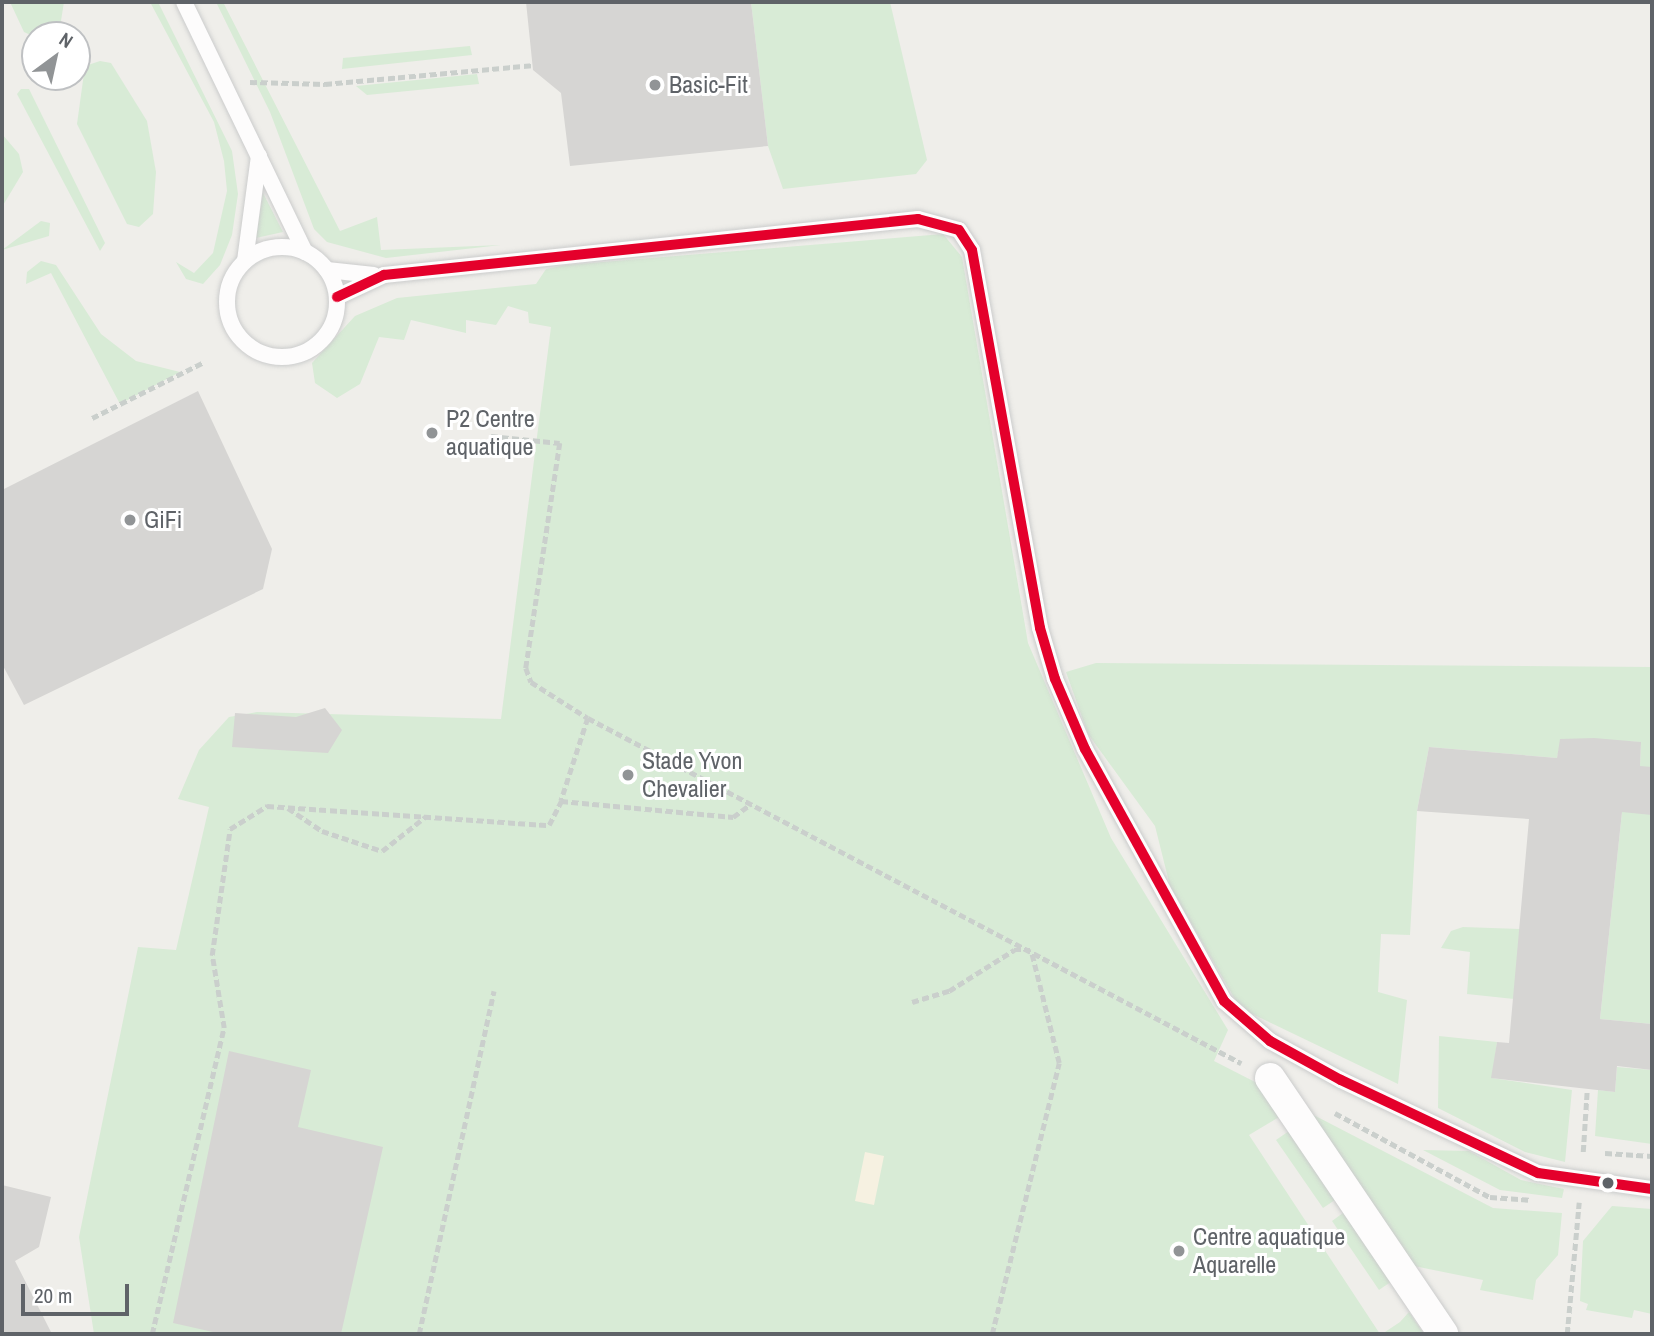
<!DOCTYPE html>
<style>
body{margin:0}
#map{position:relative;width:1654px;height:1336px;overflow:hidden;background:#efeeea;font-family:"Archivo Narrow",sans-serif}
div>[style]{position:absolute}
.green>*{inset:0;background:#d8ebd6}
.sand>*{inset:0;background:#f6f1e1}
.building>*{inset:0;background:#d6d5d3}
.path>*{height:4.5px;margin-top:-2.25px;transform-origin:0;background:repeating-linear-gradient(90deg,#cacfcc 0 7px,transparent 0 10.5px)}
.roads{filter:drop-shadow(0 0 2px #cbcccc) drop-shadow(0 0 2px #cbcccc)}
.lane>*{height:16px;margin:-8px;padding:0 8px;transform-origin:8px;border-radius:8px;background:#fdfcfc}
.lane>.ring{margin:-8px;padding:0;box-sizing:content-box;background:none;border:16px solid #fdfcfc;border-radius:50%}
.street>*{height:30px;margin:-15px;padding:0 15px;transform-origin:15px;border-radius:15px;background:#fdfcfc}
.bus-1>*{height:10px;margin:-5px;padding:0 5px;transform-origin:5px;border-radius:5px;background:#e4002b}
.dots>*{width:19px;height:19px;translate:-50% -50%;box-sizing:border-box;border:4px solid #fff;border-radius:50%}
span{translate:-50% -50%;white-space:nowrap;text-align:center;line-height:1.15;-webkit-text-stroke:6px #fff;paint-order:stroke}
.poi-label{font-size:24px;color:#5f6368}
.left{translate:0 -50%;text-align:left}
.frame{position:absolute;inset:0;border:4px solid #5f6368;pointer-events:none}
.north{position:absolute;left:21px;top:21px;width:70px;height:70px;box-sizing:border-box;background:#fff;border:2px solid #bfc1c3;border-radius:50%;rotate:33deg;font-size:19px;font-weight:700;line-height:28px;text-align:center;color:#5f6368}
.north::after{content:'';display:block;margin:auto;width:24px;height:32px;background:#919496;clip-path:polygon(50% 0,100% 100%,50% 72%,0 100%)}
.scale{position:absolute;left:21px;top:1284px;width:108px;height:32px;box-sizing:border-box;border:4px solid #5f6368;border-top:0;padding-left:9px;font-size:21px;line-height:24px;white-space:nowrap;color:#5f6368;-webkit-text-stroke:5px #fff;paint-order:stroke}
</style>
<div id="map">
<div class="green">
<i style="clip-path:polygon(10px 2px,64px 2px,60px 27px,35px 37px,24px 32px)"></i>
<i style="clip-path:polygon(150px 2px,158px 2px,232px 151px,238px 194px,232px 235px,220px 265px,203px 284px,186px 279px,176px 262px,194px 273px,213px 253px,227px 191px,224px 161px,214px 122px)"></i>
<i style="clip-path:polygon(216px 2px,223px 2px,340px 231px,377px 217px,381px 250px,501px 245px,386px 258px,327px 242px,314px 229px,270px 112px)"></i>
<i style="clip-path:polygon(751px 2px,890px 2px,927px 160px,916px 174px,783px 189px,768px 146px)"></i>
<i style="clip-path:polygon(470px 46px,472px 55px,342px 69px,343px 58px)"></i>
<i style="clip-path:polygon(100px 61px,111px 63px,147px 121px,156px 172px,153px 214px,139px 227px,127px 224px,77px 124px,85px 66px)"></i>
<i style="clip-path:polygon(477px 74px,479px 84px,367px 95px,356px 86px)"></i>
<i style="clip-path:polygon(21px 89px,29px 89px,105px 243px,100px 251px,17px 94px)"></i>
<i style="clip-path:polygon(2px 134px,19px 154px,23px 172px,2px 207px)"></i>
<i style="clip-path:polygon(263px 193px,283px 232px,256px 238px)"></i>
<i style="clip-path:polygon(41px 221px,50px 223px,49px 236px,2px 250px)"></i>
<i style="clip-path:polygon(943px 234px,962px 257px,1028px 643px,1111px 838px,1228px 1030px,1214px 1061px,1257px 1083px,1279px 1117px,1249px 1135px,1380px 1334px,94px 1334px,79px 1237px,138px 947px,176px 950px,209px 807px,178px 799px,199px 750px,229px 717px,257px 712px,501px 719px,551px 327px,529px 323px,528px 312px,508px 306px,496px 325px,466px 320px,466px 333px,411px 320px,404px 340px,379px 337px,360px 384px,337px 398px,315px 383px,312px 363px,355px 316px,397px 298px,536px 284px,546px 269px,566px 265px)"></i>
<i style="clip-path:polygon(41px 261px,56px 265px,101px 334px,136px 361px,180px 372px,120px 404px,51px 273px,26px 284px,27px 272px)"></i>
<i style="clip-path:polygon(1096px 663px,1652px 667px,1652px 1024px,1600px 1019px,1622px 812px,1640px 766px,1641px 742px,1561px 739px,1557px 758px,1429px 747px,1417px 811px,1410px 935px,1381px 934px,1378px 992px,1407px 1000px,1398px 1084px,1240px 1008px,1170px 886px,1155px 826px,1088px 734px,1066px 672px)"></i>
<i style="clip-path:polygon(1463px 927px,1520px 929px,1514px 999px,1467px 994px,1470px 952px,1441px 948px,1451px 931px)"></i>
<i style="clip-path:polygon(1439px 1036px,1497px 1042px,1492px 1078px,1572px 1090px,1565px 1162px,1525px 1152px,1438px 1108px)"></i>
<i style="clip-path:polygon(1617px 1067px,1652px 1070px,1652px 1144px,1595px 1136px,1598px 1090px,1615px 1092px)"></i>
<i style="clip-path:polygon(1304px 1110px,1493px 1208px,1562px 1213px,1558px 1255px,1536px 1280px,1533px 1300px,1480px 1290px,1483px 1280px,1404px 1264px)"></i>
<i style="clip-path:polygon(1289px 1131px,1335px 1200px,1323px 1208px,1276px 1140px)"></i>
<i style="clip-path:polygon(1423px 1150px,1469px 1151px,1521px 1180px,1564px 1189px,1562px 1198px,1500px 1190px)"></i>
<i style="clip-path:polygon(1612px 1206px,1652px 1209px,1652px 1314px,1634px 1310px,1632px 1318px,1586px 1310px,1588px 1304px,1580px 1301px,1583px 1241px)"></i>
<i style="clip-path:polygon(1343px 1213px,1392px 1281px,1379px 1290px,1332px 1221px)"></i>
<i style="clip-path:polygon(1409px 1312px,1424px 1334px,1382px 1334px,1400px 1322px)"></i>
</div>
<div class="sand">
<i style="clip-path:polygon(865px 1152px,884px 1156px,874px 1205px,855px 1201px)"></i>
</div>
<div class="building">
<i style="clip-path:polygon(526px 2px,751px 2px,768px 146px,570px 166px,561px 93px,533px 70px)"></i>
<i style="clip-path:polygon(198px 391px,272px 549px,263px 589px,24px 705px,2px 664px,2px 490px)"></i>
<i style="clip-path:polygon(325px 708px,342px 730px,328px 753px,232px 747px,235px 713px,296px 717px)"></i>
<i style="clip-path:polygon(1594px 738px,1641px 742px,1640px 766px,1652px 767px,1652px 815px,1622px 812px,1600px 1019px,1652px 1024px,1652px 1070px,1617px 1066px,1615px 1092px,1491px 1078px,1497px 1042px,1509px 1043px,1529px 819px,1417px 811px,1429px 747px,1557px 758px,1560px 739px)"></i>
<i style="clip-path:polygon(229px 1051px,311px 1070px,298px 1127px,383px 1147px,341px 1334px,222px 1334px,173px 1323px)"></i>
<i style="clip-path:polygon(2px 1185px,51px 1197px,39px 1247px,15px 1261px,52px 1334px,2px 1334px)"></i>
</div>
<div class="path">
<i style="left:250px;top:82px;width:75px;rotate:1.5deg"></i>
<i style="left:325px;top:84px;width:208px;rotate:-5.2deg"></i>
<i style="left:92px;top:418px;width:123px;rotate:-26.6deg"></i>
<i style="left:491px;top:436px;width:69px;rotate:5.8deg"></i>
<i style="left:560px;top:443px;width:228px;rotate:98.6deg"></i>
<i style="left:526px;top:668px;width:15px;rotate:70deg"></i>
<i style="left:531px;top:682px;width:67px;rotate:32.3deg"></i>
<i style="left:588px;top:718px;width:739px;rotate:27.85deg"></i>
<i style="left:588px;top:718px;width:87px;rotate:108deg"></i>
<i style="left:561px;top:801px;width:173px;rotate:5.3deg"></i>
<i style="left:733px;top:817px;width:22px;rotate:-36deg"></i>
<i style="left:288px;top:808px;width:41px;rotate:34.1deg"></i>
<i style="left:322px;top:831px;width:63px;rotate:18.4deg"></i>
<i style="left:382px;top:851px;width:55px;rotate:-38.3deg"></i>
<i style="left:912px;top:1002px;width:39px;rotate:-17deg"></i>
<i style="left:949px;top:991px;width:77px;rotate:-32.2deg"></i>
<i style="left:1014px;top:950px;width:16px"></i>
<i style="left:1335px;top:1113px;width:176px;rotate:28.5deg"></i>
<i style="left:1490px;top:1197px;width:39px;rotate:4deg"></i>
<i style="left:1583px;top:1152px;width:62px;rotate:-86.3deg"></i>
<i style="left:1605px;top:1153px;width:47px;rotate:3.7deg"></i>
<i style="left:152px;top:1334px;width:314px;rotate:-76.8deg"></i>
<i style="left:224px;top:1028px;width:74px;rotate:-99.3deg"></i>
<i style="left:212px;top:955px;width:127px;rotate:-81.9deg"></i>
<i style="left:230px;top:829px;width:44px;rotate:-31.9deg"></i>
<i style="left:267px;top:806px;width:283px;rotate:3.9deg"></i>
<i style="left:549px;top:825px;width:27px;rotate:-63deg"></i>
<i style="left:419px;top:1334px;width:351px;rotate:-77.7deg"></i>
<i style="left:992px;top:1334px;width:279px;rotate:-76.1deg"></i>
<i style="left:1059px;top:1063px;width:115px;rotate:-104deg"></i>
<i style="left:1567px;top:1334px;width:132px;rotate:-84.8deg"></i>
</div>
<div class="roads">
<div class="lane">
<i style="left:184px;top:2px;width:278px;rotate:64.2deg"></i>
<i class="ring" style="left:227px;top:247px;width:94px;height:94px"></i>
<i style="left:245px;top:261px;width:106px;rotate:-82.4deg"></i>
<i style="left:327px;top:270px;width:47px;rotate:6.1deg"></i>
<i style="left:337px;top:297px;width:52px;rotate:-25.1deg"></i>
<i style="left:384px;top:275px;width:537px;rotate:-5.99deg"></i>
<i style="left:918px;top:219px;width:42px;rotate:15deg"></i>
<i style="left:959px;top:230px;width:24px;rotate:57deg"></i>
<i style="left:972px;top:250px;width:384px;rotate:79.8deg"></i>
<i style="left:1040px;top:628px;width:53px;rotate:73.6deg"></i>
<i style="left:1055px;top:679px;width:76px;rotate:66.8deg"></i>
<i style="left:1085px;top:749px;width:288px;rotate:61.1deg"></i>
<i style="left:1224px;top:1001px;width:61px;rotate:41deg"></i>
<i style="left:1270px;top:1041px;width:81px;rotate:28.8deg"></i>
<i style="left:1341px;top:1080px;width:218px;rotate:25.3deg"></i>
<i style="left:1538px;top:1173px;width:115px;rotate:8deg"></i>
</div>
<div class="street">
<i style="left:1270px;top:1078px;width:309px;rotate:55.9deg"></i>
</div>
</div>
<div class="bus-1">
<i style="left:337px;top:297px;width:52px;rotate:-25.1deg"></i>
<i style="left:384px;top:275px;width:537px;rotate:-5.99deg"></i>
<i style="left:918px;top:219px;width:42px;rotate:15deg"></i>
<i style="left:959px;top:230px;width:24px;rotate:57deg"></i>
<i style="left:972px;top:250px;width:384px;rotate:79.8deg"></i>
<i style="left:1040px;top:628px;width:53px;rotate:73.6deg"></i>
<i style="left:1055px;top:679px;width:76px;rotate:66.8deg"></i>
<i style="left:1085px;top:749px;width:288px;rotate:61.1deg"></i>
<i style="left:1224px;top:1001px;width:61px;rotate:41deg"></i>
<i style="left:1270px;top:1041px;width:81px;rotate:28.8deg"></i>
<i style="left:1341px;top:1080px;width:218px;rotate:25.3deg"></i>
<i style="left:1538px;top:1173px;width:115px;rotate:8deg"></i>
</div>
<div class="dots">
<i style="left:655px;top:85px;background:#919496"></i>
<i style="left:432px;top:433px;background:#919496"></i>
<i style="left:130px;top:520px;background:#919496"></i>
<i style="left:628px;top:775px;background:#919496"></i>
<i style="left:1608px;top:1183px;background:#5f6368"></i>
<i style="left:1179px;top:1251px;background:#919496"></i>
</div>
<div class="poi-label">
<span class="left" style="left:669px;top:85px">Basic-Fit</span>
<span class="left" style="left:446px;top:433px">P2 Centre<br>aquatique</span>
<span class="left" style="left:144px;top:520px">GiFi</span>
<span class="left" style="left:642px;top:775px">Stade Yvon<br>Chevalier</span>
<span class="left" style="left:1193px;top:1251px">Centre aquatique<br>Aquarelle</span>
</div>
<div class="frame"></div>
<div class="north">N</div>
<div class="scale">20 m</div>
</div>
